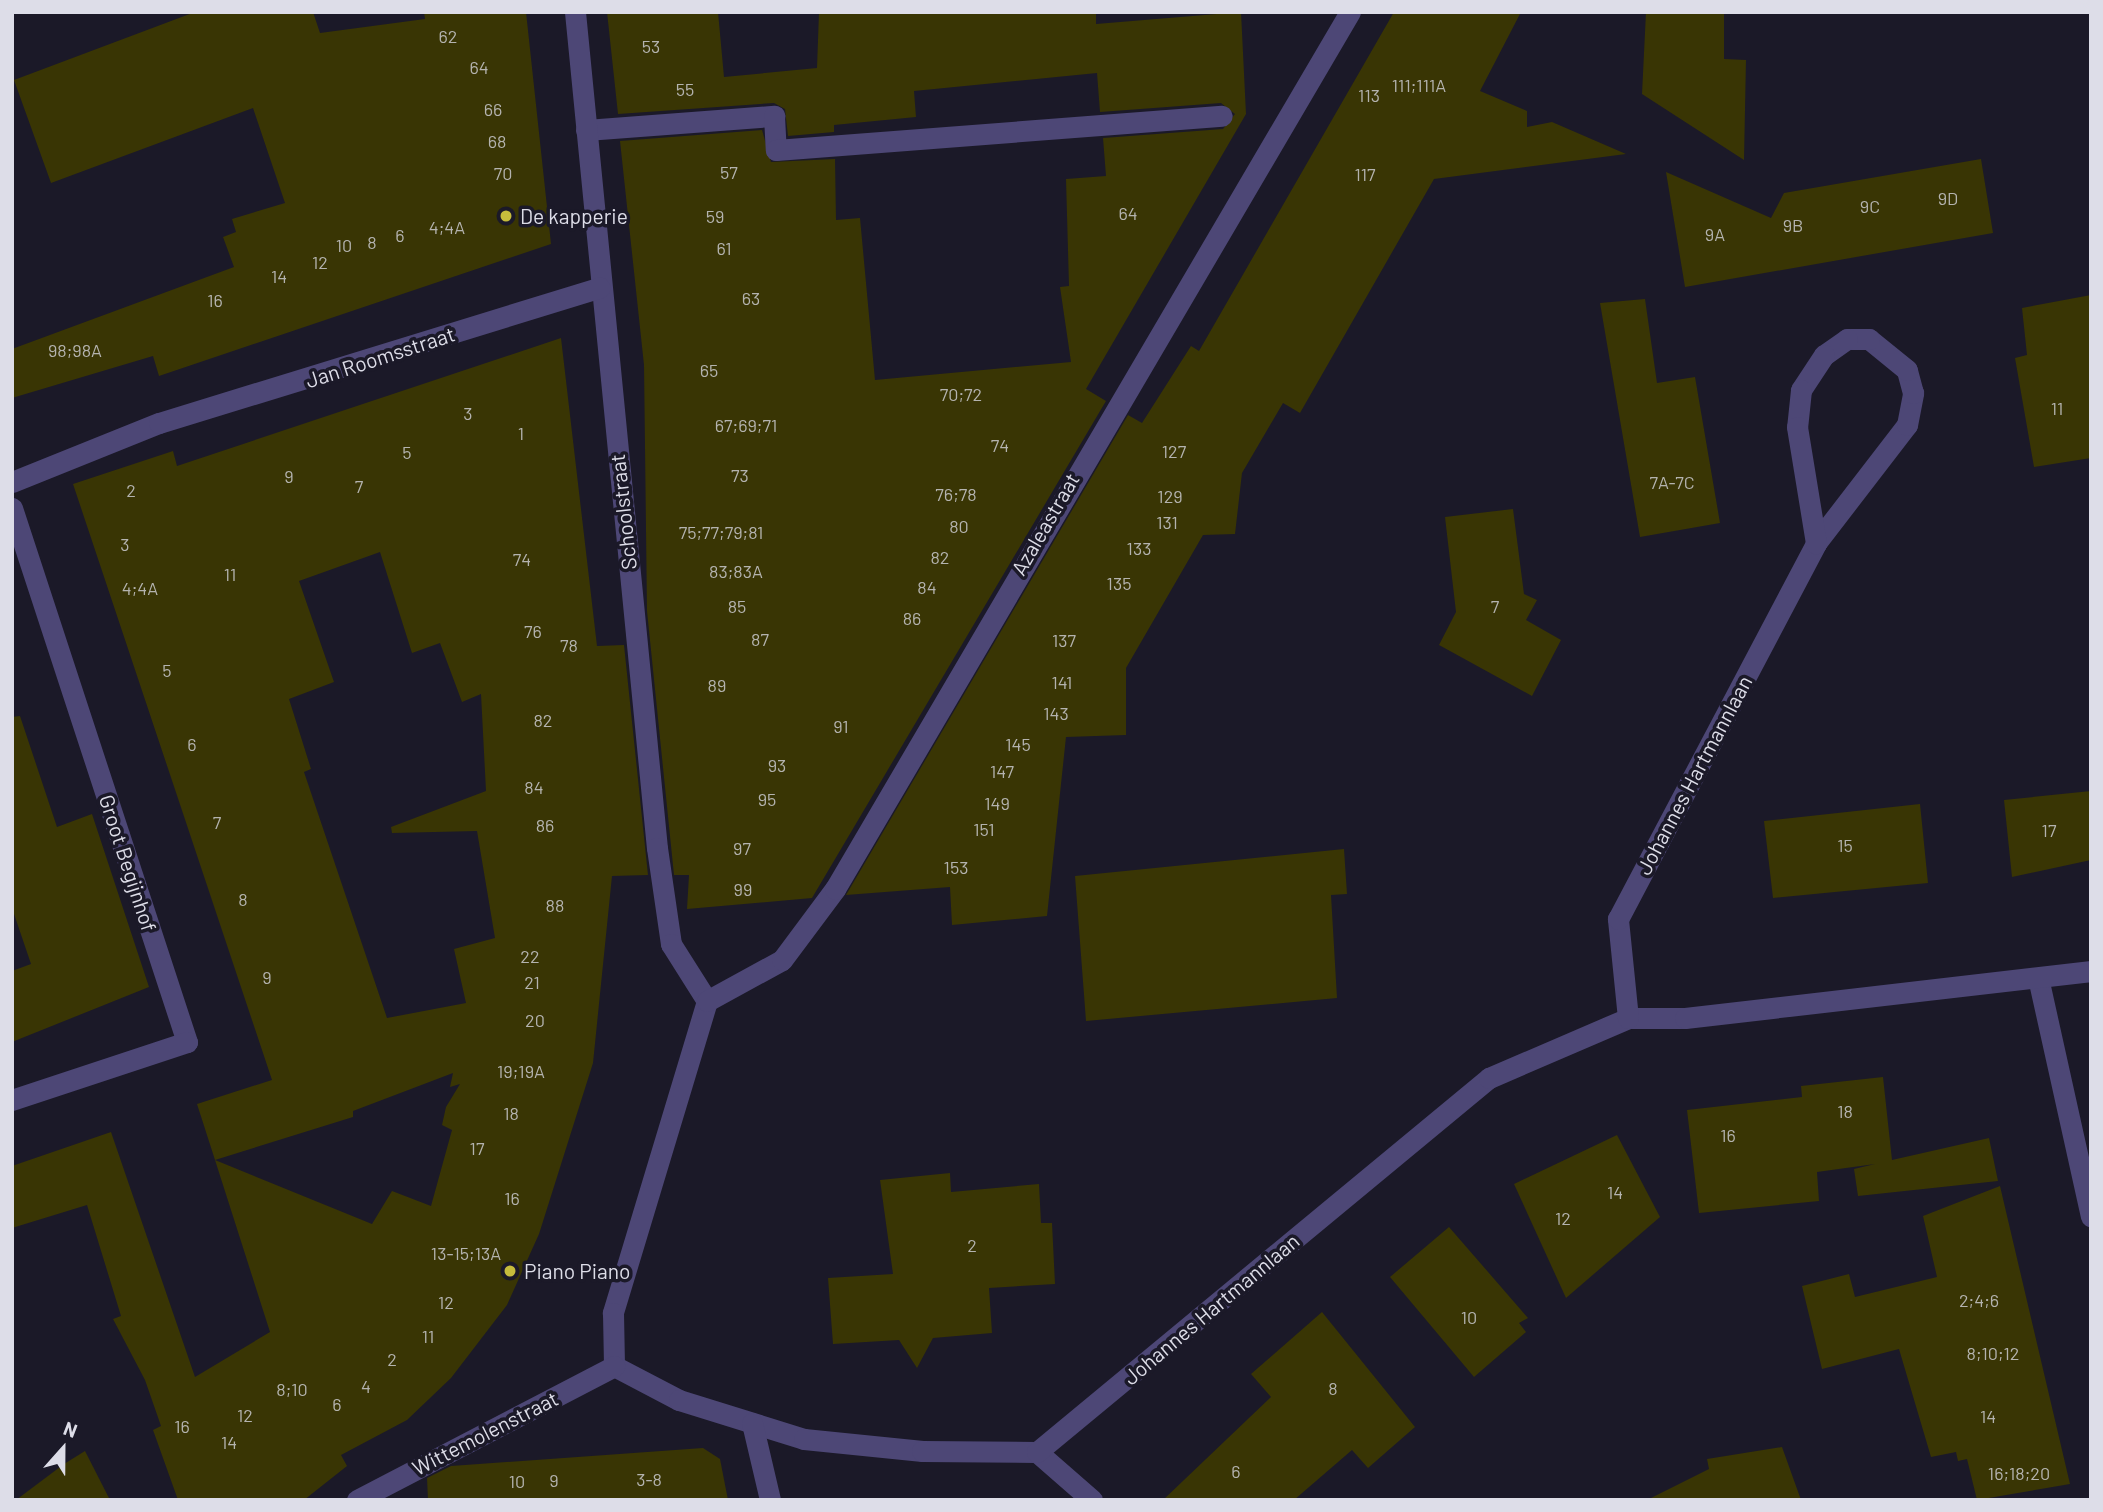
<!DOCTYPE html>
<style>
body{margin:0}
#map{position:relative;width:2103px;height:1512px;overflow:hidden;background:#1b1928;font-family:Barlow,sans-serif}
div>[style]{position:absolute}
.building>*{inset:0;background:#393504}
.service>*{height:21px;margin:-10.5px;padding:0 10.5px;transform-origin:10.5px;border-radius:10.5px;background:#4d4776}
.minor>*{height:21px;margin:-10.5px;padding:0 10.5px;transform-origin:10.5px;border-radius:10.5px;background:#4d4776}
.dots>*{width:19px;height:19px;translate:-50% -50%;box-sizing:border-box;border:4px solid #1b1928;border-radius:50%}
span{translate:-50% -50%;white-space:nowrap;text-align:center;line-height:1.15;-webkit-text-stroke:7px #1b1928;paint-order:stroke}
.number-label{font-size:18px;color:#b4b3af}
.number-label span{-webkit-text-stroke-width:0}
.poi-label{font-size:21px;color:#dddde8}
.left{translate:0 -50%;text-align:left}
.street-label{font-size:21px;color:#dddde8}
.frame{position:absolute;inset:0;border:14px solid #dddde8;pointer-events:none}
.north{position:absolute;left:28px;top:1414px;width:70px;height:70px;-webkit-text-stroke:5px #1b1928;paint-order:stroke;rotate:21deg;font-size:19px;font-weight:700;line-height:28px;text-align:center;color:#dddde8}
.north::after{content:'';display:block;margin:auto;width:24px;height:32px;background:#dddde8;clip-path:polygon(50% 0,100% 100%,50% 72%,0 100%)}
</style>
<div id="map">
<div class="building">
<i style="clip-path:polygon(195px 12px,313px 12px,320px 33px,425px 19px,424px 12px,526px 12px,551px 244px,159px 376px,153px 356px,12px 398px,12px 349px,234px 267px,223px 237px,236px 232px,232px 219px,285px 203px,253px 108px,51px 183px,14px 80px)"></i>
<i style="clip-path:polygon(607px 12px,718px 12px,724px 77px,817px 68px,819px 12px,1096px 12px,1096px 24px,1241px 12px,1246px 114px,1086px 389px,1106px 401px,812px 898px,687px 909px,689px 875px,674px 875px,647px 611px,644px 365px,620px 141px,762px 130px,771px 162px,835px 159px,836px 220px,860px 218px,875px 380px,1071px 362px,1060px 287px,1069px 286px,1066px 179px,1106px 176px,1103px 138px,1223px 129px,1235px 114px,1221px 103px,1100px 112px,1097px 73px,914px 91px,916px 117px,834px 125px,834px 132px,788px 136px,785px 109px,774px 103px,618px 114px)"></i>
<i style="clip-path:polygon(1394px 12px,1521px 12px,1480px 91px,1527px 111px,1527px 127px,1552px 122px,1626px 154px,1434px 179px,1300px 413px,1283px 403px,1242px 473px,1235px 534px,1203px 535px,1126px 668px,1126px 735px,1066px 737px,1047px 916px,952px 925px,950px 887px,846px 895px,1128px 415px,1142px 423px,1191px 346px,1199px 351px)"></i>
<i style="clip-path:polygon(1646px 12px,1724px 12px,1724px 59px,1746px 60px,1744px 160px,1642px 94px)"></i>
<i style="clip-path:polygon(1981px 159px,1993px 233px,1685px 287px,1666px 172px,1771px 218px,1784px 193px)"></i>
<i style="clip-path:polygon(2091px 295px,2091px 458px,2034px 467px,2015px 358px,2027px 355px,2022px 308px)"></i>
<i style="clip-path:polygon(1645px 299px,1657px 383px,1695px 377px,1720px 523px,1640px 537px,1600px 303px)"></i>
<i style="clip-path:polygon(evenodd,561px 338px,597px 646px,624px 645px,648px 875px,612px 876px,593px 1063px,539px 1234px,507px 1305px,451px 1378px,407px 1420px,341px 1455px,347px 1466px,304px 1500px,178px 1500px,153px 1430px,161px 1426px,145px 1380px,113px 1319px,121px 1316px,87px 1205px,12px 1228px,12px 1166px,111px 1132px,195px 1377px,270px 1332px,215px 1160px,372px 1224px,392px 1191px,431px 1206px,452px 1130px,442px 1125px,446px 1107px,460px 1084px,450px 1087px,453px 1073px,353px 1111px,353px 1117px,215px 1160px,197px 1104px,272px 1080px,73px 484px,173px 451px,177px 466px,561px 338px,380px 552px,412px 653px,440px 643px,462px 702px,481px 694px,486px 791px,391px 827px,392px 833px,477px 831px,495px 938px,454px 949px,466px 1003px,387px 1018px,304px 772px,311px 769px,289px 699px,334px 682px,299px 581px,380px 552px)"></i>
<i style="clip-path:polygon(1513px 509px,1524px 594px,1537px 600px,1526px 620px,1561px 640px,1532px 696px,1439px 645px,1456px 612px,1445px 517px)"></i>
<i style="clip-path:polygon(20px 716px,57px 827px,92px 814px,149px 987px,12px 1042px,12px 971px,31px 964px,12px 908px,12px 717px)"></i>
<i style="clip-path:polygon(2091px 791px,2091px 860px,2012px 877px,2004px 800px)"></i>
<i style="clip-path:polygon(1920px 804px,1928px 883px,1773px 898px,1764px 821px)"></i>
<i style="clip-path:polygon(1344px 849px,1347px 894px,1331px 895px,1337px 998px,1086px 1021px,1075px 876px)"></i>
<i style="clip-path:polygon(1883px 1077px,1892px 1160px,1989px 1138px,1998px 1181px,1858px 1196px,1854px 1169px,1875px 1164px,1817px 1172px,1819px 1201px,1699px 1213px,1687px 1110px,1802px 1097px,1801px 1086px)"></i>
<i style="clip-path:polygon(1617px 1135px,1660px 1217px,1566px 1298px,1514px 1184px)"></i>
<i style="clip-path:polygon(950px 1173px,951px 1192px,1039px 1184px,1041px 1223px,1052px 1223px,1055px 1284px,989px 1288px,992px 1333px,933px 1338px,917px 1368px,899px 1340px,833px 1344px,828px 1278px,893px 1274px,880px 1180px)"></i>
<i style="clip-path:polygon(2000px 1186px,2070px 1484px,1977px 1500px,1967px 1459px,1958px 1461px,1956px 1452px,1931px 1457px,1899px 1349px,1822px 1369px,1802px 1286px,1849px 1274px,1855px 1297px,1937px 1277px,1923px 1216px)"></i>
<i style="clip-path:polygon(1449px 1227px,1528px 1318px,1519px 1323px,1526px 1332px,1474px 1377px,1390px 1277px)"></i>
<i style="clip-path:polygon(1322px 1312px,1415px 1427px,1368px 1468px,1352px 1450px,1294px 1500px,1163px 1500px,1271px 1397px,1251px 1374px)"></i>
<i style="clip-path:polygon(1782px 1447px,1801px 1500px,1647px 1500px,1709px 1469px,1707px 1459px)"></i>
<i style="clip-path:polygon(703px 1448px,720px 1459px,728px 1500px,428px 1500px,427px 1478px,451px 1466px)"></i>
<i style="clip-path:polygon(85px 1451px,110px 1500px,16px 1500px,64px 1464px)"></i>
</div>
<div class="service">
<i style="left:586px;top:130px;width:189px;rotate:-4.3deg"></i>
<i style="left:774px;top:116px;width:34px;rotate:87deg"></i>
<i style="left:776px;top:150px;width:447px;rotate:-4.4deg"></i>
<i style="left:1037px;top:1452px;width:73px;rotate:41.1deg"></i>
</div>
<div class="minor">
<i style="left:575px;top:12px;width:840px;rotate:84.4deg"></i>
<i style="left:657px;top:848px;width:97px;rotate:81.7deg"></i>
<i style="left:671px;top:944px;width:67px;rotate:57.7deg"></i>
<i style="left:12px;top:482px;width:158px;rotate:-21.9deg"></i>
<i style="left:159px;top:423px;width:461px;rotate:-17.1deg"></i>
<i style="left:12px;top:508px;width:562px;rotate:71.86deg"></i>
<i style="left:187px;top:1042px;width:184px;rotate:161.7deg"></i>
<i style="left:2039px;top:982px;width:240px;rotate:77.5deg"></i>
<i style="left:707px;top:1001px;width:326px;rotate:106.8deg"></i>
<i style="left:613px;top:1313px;width:53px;rotate:88.9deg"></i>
<i style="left:614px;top:1366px;width:73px;rotate:27.6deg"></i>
<i style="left:679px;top:1400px;width:131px;rotate:17.3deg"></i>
<i style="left:804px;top:1439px;width:119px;rotate:5.8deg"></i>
<i style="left:922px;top:1451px;width:115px;rotate:0.5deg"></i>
<i style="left:1037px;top:1452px;width:587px;rotate:-39.61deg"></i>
<i style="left:1489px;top:1078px;width:151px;rotate:-23.3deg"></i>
<i style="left:1628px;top:1018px;width:57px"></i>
<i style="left:1685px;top:1018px;width:409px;rotate:-6.6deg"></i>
<i style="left:707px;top:1001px;width:85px;rotate:-28.7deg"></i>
<i style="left:782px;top:960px;width:89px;rotate:-53.3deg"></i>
<i style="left:835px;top:889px;width:1017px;rotate:-59.58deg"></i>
<i style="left:1628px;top:1018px;width:100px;rotate:-95.8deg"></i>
<i style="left:1618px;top:919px;width:425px;rotate:-62.2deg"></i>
<i style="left:1816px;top:543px;width:149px;rotate:-52.4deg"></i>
<i style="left:1907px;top:425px;width:33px;rotate:-79deg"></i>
<i style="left:1913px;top:393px;width:24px;rotate:-105deg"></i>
<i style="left:1907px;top:370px;width:49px;rotate:-140.8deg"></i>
<i style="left:1869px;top:339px;width:22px;rotate:180deg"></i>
<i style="left:1847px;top:339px;width:28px;rotate:145deg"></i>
<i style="left:1824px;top:355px;width:42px;rotate:123.3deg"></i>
<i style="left:1801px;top:390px;width:37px;rotate:96deg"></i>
<i style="left:1797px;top:427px;width:118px;rotate:80.7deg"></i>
<i style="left:752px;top:1423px;width:79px;rotate:76.8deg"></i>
<i style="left:357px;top:1500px;width:290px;rotate:-27.5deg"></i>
</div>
<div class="dots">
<i style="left:506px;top:216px;background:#c6bc3c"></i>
<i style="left:510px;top:1271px;background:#c6bc3c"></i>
</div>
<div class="number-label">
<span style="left:448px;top:36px">62</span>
<span style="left:651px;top:46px">53</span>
<span style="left:479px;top:67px">64</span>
<span style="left:1419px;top:85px">111;111A</span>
<span style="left:685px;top:89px">55</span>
<span style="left:1369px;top:95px">113</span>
<span style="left:493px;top:109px">66</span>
<span style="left:497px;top:141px">68</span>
<span style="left:729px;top:172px">57</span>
<span style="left:503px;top:173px">70</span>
<span style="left:1365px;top:174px">117</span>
<span style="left:1948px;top:198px">9D</span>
<span style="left:1870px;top:206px">9C</span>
<span style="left:1128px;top:213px">64</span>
<span style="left:715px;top:216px">59</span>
<span style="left:1793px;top:225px">9B</span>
<span style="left:447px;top:227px">4;4A</span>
<span style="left:1715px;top:234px">9A</span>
<span style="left:400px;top:235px">6</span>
<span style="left:372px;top:242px">8</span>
<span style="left:344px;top:245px">10</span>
<span style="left:724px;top:248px">61</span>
<span style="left:320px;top:262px">12</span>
<span style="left:279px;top:276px">14</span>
<span style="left:751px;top:298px">63</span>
<span style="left:215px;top:300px">16</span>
<span style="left:75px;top:350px">98;98A</span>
<span style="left:709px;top:370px">65</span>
<span style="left:961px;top:394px">70;72</span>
<span style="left:2057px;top:408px">11</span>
<span style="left:468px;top:413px">3</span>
<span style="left:746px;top:425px">67;69;71</span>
<span style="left:521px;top:433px">1</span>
<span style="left:1000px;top:445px">74</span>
<span style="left:1174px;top:451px">127</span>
<span style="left:407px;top:452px">5</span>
<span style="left:740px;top:475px">73</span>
<span style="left:289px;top:476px">9</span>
<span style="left:1672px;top:482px">7A-7C</span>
<span style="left:359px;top:486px">7</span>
<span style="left:131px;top:490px">2</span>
<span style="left:956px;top:494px">76;78</span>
<span style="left:1170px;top:496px">129</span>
<span style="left:1167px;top:522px">131</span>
<span style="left:959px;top:526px">80</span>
<span style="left:721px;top:532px">75;77;79;81</span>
<span style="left:125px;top:544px">3</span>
<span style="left:1139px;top:548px">133</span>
<span style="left:940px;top:557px">82</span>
<span style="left:522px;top:559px">74</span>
<span style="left:736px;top:571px">83;83A</span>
<span style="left:230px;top:574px">11</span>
<span style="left:1119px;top:583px">135</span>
<span style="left:927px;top:587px">84</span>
<span style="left:140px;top:588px">4;4A</span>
<span style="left:737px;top:606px">85</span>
<span style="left:1495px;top:606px">7</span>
<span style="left:912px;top:618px">86</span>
<span style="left:533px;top:631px">76</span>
<span style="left:760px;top:639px">87</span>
<span style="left:1064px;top:640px">137</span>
<span style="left:569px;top:645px">78</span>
<span style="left:167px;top:670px">5</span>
<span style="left:1062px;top:682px">141</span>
<span style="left:717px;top:685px">89</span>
<span style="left:1056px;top:713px">143</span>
<span style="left:543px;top:720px">82</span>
<span style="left:841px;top:726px">91</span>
<span style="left:192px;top:744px">6</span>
<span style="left:1018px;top:744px">145</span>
<span style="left:777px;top:765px">93</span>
<span style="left:1002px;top:771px">147</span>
<span style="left:534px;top:787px">84</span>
<span style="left:767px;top:799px">95</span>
<span style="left:997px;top:803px">149</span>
<span style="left:217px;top:822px">7</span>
<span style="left:545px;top:825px">86</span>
<span style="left:984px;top:829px">151</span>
<span style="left:2049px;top:830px">17</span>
<span style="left:1845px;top:845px">15</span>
<span style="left:742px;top:848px">97</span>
<span style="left:956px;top:867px">153</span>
<span style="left:743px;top:889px">99</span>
<span style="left:243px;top:899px">8</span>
<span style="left:555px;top:905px">88</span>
<span style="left:530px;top:956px">22</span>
<span style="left:267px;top:977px">9</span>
<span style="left:532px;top:982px">21</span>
<span style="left:535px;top:1020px">20</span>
<span style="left:521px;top:1071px">19;19A</span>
<span style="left:1845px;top:1111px">18</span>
<span style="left:511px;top:1113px">18</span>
<span style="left:1728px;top:1135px">16</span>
<span style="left:477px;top:1148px">17</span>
<span style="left:1615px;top:1192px">14</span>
<span style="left:512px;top:1198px">16</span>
<span style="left:1563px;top:1218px">12</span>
<span style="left:972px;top:1245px">2</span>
<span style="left:466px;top:1253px">13-15;13A</span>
<span style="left:1979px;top:1300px">2;4;6</span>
<span style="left:446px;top:1302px">12</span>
<span style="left:1469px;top:1317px">10</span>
<span style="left:428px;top:1336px">11</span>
<span style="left:1993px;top:1353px">8;10;12</span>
<span style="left:392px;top:1359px">2</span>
<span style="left:366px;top:1386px">4</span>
<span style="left:1333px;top:1388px">8</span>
<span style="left:292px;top:1389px">8;10</span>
<span style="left:337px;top:1404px">6</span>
<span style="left:245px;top:1415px">12</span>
<span style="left:1988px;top:1416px">14</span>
<span style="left:182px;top:1426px">16</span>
<span style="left:229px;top:1442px">14</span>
<span style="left:1236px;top:1471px">6</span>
<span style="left:2019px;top:1473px">16;18;20</span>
<span style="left:649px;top:1479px">3-8</span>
<span style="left:554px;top:1480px">9</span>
<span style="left:517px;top:1481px">10</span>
</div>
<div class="poi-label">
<span class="left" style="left:520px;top:216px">De kapperie</span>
<span class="left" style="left:524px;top:1271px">Piano Piano</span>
</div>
<div class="street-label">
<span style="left:380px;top:357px;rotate:-18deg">Jan Roomsstraat</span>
<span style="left:623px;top:512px;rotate:-96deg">Schoolstraat</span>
<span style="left:1045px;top:524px;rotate:-60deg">Azaleastraat</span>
<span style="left:1694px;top:775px;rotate:-62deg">Johannes Hartmannlaan</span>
<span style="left:128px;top:863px;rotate:72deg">Groot Begijnhof</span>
<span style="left:1211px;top:1309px;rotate:-40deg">Johannes Hartmannlaan</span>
<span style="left:485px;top:1433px;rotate:-27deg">Wittemolenstraat</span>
</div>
<div class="frame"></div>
<div class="north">N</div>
</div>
